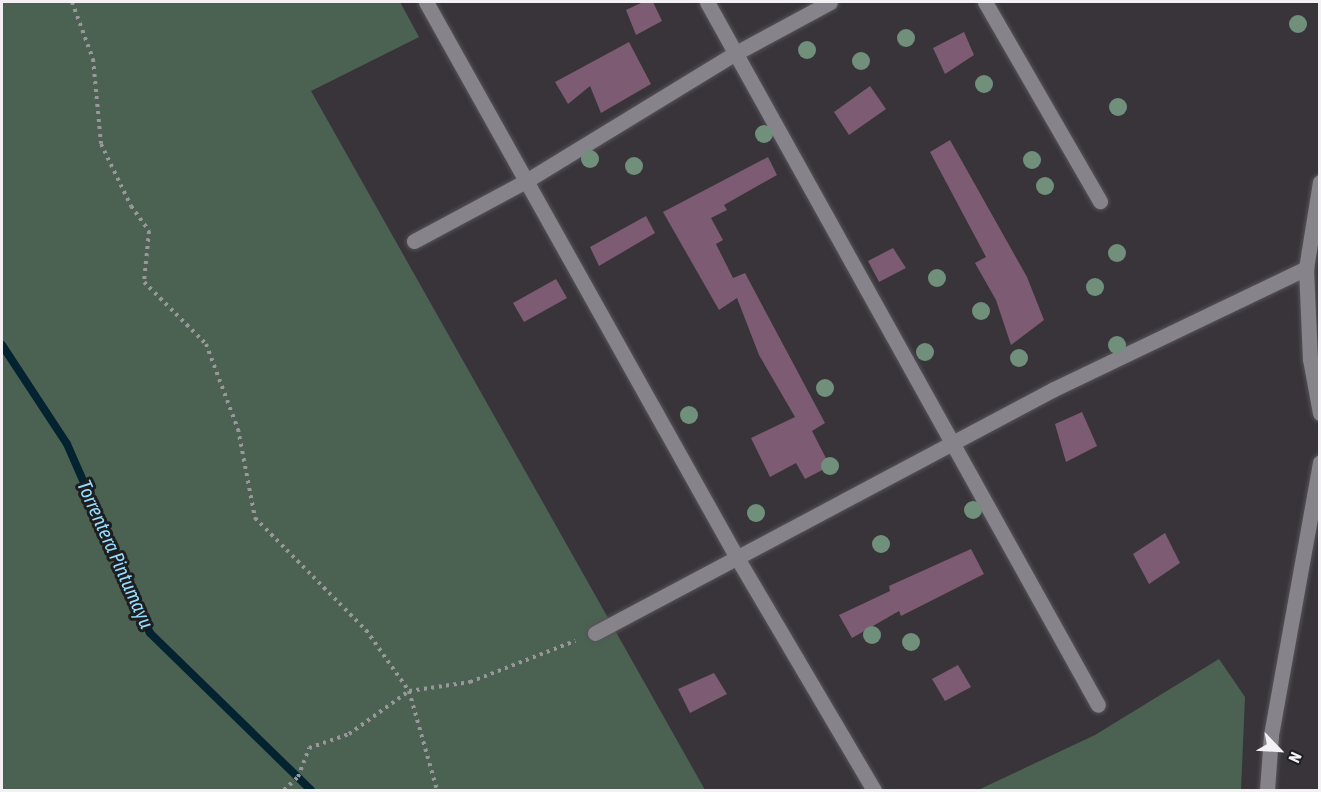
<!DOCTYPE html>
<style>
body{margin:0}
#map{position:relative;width:1321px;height:792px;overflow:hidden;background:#38343a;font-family:"Asap Condensed",sans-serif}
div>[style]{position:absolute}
.green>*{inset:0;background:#4b6252}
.stream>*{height:8px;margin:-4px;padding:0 4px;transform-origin:4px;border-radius:4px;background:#042330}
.building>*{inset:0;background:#7d5b72}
.path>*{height:4px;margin-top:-2px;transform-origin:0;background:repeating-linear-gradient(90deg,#9a979b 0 3px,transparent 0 7.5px)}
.roads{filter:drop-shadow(0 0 2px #565358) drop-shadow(0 0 2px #565358)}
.street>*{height:15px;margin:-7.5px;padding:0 7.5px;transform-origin:7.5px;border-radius:7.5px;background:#87838a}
.trees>*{width:18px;height:18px;margin:-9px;border-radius:50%;background:#70907c}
span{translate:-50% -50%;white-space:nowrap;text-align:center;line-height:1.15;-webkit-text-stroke:6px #1e1d1f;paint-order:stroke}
.water-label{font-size:20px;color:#96dcfe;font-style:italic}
.frame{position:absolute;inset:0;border:3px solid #f3f1f4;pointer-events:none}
.north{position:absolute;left:1249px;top:720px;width:60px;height:60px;-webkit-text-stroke:4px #1e1d1f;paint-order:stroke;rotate:115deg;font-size:16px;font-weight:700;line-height:24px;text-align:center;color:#f3f1f4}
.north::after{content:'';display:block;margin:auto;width:21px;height:27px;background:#f3f1f4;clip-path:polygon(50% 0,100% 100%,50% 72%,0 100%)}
</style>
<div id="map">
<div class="green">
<i style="clip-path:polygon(2px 2px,400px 2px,419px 37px,311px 91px,705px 790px,2px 790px)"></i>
<i style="clip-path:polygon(1219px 659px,1245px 697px,1241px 790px,978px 790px,1095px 735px)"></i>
</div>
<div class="stream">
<i style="left:2px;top:345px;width:118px;rotate:56.7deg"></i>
<i style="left:67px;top:444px;width:206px;rotate:66.3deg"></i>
<i style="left:150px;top:633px;width:225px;rotate:44.3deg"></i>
</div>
<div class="building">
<i style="clip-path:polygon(643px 2px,653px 2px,662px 21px,636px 35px,626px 10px)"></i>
<i style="clip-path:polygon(964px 32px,974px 55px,945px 74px,933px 48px)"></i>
<i style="clip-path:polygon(629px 42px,651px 84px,601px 113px,590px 86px,568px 104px,555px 82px)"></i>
<i style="clip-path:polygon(870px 86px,886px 109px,849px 135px,834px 112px)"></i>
<i style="clip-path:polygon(950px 140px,1027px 277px,1044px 320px,1011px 345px,996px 300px,975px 263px,986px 257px,930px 152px)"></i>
<i style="clip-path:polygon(768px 157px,777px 175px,724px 205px,727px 210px,711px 218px,723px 240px,716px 244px,733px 278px,745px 273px,825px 423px,812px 431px,830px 466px,805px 479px,796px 463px,770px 477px,751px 438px,795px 417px,759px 355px,737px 298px,719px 310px,663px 212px)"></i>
<i style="clip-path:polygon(646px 216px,655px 233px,599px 266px,590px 247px)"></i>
<i style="clip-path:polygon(893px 248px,906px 268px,879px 282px,868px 261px)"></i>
<i style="clip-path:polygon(556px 279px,567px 298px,524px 322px,513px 303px)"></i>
<i style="clip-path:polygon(1082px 412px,1097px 446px,1066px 462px,1055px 424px)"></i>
<i style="clip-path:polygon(1165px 533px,1180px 563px,1149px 584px,1133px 554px)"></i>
<i style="clip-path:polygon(971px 549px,984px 574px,901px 616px,899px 611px,852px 638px,839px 615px,890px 591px,889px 586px)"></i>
<i style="clip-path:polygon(958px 665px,971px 687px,945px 701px,932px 679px)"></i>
<i style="clip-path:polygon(714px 673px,727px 694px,690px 713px,678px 689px)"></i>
</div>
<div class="path">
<i style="left:72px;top:2px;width:61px;rotate:69.8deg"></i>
<i style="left:93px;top:59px;width:85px;rotate:84.6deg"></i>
<i style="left:101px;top:144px;width:69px;rotate:64.2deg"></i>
<i style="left:131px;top:206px;width:31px;rotate:54deg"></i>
<i style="left:149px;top:231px;width:51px;rotate:95.6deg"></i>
<i style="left:144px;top:282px;width:88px;rotate:45deg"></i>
<i style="left:206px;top:344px;width:91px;rotate:69.4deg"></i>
<i style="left:238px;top:429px;width:91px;rotate:79.2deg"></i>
<i style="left:255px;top:518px;width:158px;rotate:45.3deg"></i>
<i style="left:366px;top:630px;width:75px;rotate:54.8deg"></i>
<i style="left:409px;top:691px;width:103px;rotate:74.2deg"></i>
<i style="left:284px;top:790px;width:19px;rotate:-43deg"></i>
<i style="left:298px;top:777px;width:31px;rotate:-69deg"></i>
<i style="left:309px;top:748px;width:42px;rotate:-19.3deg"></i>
<i style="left:349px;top:734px;width:74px;rotate:-35.6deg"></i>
<i style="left:409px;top:691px;width:62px;rotate:-8.4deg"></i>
<i style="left:470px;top:682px;width:113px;rotate:-21.3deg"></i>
</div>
<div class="roads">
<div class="street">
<i style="left:426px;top:2px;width:635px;rotate:60.77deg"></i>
<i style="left:736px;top:556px;width:272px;rotate:59.5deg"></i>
<i style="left:707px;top:2px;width:804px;rotate:60.92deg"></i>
<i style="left:985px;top:2px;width:230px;rotate:60deg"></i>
<i style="left:1320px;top:182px;width:87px;rotate:99.2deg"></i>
<i style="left:1306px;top:268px;width:91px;rotate:87.5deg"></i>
<i style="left:1310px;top:359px;width:55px;rotate:79.5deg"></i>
<i style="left:414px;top:241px;width:127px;rotate:-28.2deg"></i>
<i style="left:526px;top:181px;width:244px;rotate:-31.4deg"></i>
<i style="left:734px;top:54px;width:109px;rotate:-28.4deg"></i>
<i style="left:595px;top:633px;width:520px;rotate:-27.99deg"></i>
<i style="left:1054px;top:389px;width:280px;rotate:-25.6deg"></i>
<i style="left:1267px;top:790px;width:55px;rotate:-85.8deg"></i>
<i style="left:1271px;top:735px;width:277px;rotate:-79.8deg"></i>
</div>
</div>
<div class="trees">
<i style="left:1298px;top:24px"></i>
<i style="left:906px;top:38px"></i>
<i style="left:807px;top:50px"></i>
<i style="left:861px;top:61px"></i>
<i style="left:984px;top:84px"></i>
<i style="left:1118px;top:107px"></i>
<i style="left:764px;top:134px"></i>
<i style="left:590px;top:159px"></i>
<i style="left:1032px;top:160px"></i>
<i style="left:634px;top:166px"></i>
<i style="left:1045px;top:186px"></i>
<i style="left:1117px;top:253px"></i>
<i style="left:937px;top:278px"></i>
<i style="left:1095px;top:287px"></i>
<i style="left:981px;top:311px"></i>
<i style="left:1117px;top:345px"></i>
<i style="left:925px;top:352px"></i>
<i style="left:1019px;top:358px"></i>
<i style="left:825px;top:388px"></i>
<i style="left:689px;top:415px"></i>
<i style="left:830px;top:466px"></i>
<i style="left:973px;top:510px"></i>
<i style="left:756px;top:513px"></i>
<i style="left:881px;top:544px"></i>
<i style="left:872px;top:635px"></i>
<i style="left:911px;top:642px"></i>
</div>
<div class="water-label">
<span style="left:116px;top:554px;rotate:66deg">Torrentera Pintumayu</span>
</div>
<div class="frame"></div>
<div class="north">N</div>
</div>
